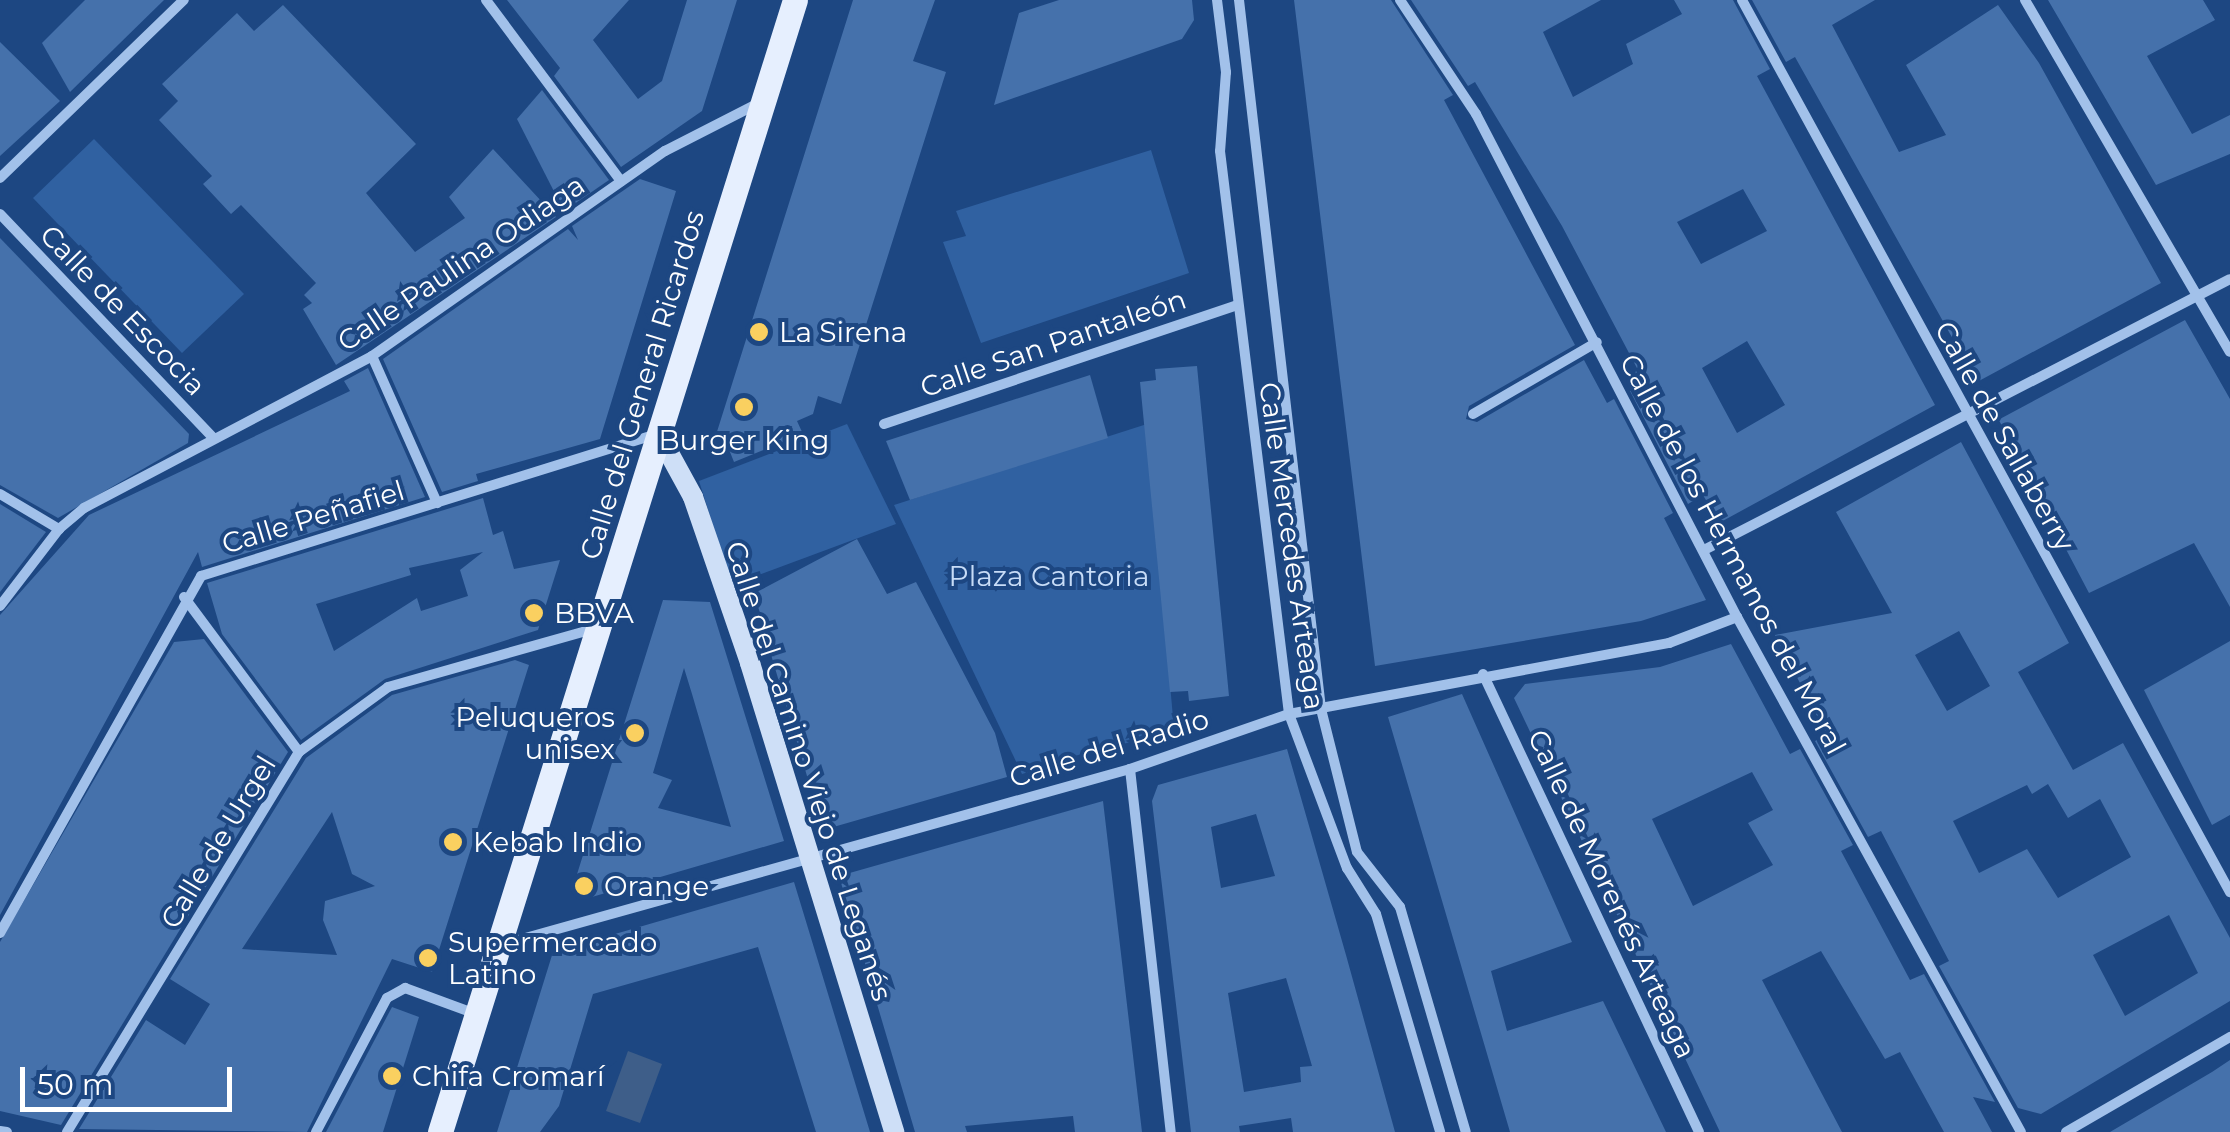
<!DOCTYPE html>
<meta charset="utf-8">
<style>
body{margin:0}
#map{position:relative;width:2230px;height:1132px;overflow:hidden;background:#1d4782;font-family:Montserrat,sans-serif}
div>[style]{position:absolute}
.green>*{inset:0;background:#3061a1}
.water>*{inset:0;background:#3e5e89}
.building>*{inset:0;background:#4571ab}
.street>*{height:10px;margin:-5px;padding:0 5px;transform-origin:5px;border-radius:5px;background:#a2c1ea}
.secondary>*{height:20px;margin:-10px;padding:0 10px;transform-origin:10px;border-radius:10px;background:#cedff7}
.primary>*{height:25px;margin:-12.5px;padding:0 12.5px;transform-origin:12.5px;border-radius:12.5px;background:#e6effe}
.dots>*{width:28px;height:28px;translate:-50% -50%;box-sizing:border-box;border:5px solid #1d4782;border-radius:50%}
span{translate:-50% -50%;white-space:nowrap;text-align:center;line-height:1.15;-webkit-text-stroke:8px #1d4782;paint-order:stroke}
.street-label{font-size:28px;color:#fff}
.poi-label{font-size:28px;color:#fff}
.left{translate:0 -50%;text-align:left}
.right{translate:-100% -50%;text-align:right}
.park-label{font-size:28px;color:#c7dcf7}
.scale{position:absolute;left:20px;top:1067px;width:212px;height:45px;box-sizing:border-box;border:5px solid #fff;border-top:0;padding-left:12px;font-size:30px;line-height:35px;white-space:nowrap;color:#fff;-webkit-text-stroke:8px #1d4782;paint-order:stroke}
</style>
<div id="map">
<div class="green">
<i style="clip-path:polygon(94px 139px,244px 294px,182px 353px,33px 198px)"></i>
<i style="clip-path:polygon(1151px 150px,1189px 273px,981px 343px,943px 242px,966px 236px,956px 211px)"></i>
<i style="clip-path:polygon(847px 424px,896px 524px,732px 585px,699px 481px)"></i>
<i style="clip-path:polygon(1147px 424px,1174px 729px,1022px 774px,894px 505px)"></i>
</div>
<div class="water">
<i style="clip-path:polygon(628px 1051px,662px 1064px,640px 1123px,606px 1111px)"></i>
</div>
<div class="building">
<i style="clip-path:polygon(85px 0,164px 0,70px 92px,42px 43px)"></i>
<i style="clip-path:polygon(507px 0,629px 0,593px 40px,638px 99px,662px 81px,687px 0,737px 0,702px 111px,621px 167px,554px 76px,560px 68px)"></i>
<i style="clip-path:polygon(853px 0,935px 0,913px 61px,946px 72px,841px 404px,818px 396px,813px 414px,797px 421px,803px 434px,734px 462px,726px 442px,715px 438px)"></i>
<i style="clip-path:polygon(1059px 0,1192px 0,1194px 20px,1182px 39px,994px 105px,1019px 13px)"></i>
<i style="clip-path:polygon(1294px 0,1391px 0,1453px 95px,1444px 100px,1575px 345px,1469px 406px,1466px 419px,1477px 422px,1584px 360px,1607px 403px,1614px 399px,1673px 513px,1664px 518px,1706px 600px,1641px 621px,1375px 666px)"></i>
<i style="clip-path:polygon(evenodd,1411px 0,1601px 0,1543px 32px,1573px 97px,1633px 64px,1626px 44px,1682px 14px,1674px 0,1733px 0,1770px 69px,1757px 76px,1935px 405px,1719px 523px,1703px 495px,1688px 504px,1630px 391px,1638px 387px,1632px 374px,1638px 370px,1562px 226px,1475px 82px,1468px 86px,1411px 0,1743px 189px,1767px 231px,1701px 264px,1677px 222px,1743px 189px,1411px 0,1747px 341px,1785px 405px,1737px 433px,1702px 368px,1747px 341px)"></i>
<i style="clip-path:polygon(1752px 0,1875px 0,1832px 25px,1899px 152px,1946px 135px,1906px 65px,1998px 5px,2039px 63px,2161px 283px,1977px 382px,1795px 57px,1786px 62px)"></i>
<i style="clip-path:polygon(2048px 0,2203px 0,2215px 20px,2147px 56px,2192px 134px,2230px 115px,2230px 154px,2156px 185px)"></i>
<i style="clip-path:polygon(283px 5px,416px 144px,366px 193px,415px 252px,465px 218px,449px 197px,493px 149px,556px 217px,336px 365px,303px 309px,312px 303px,304px 295px,316px 283px,241px 205px,231px 214px,203px 184px,212px 176px,159px 120px,178px 101px,162px 84px,237px 13px,254px 31px)"></i>
<i style="clip-path:polygon(0 42px,60px 101px,0 156px)"></i>
<i style="clip-path:polygon(542px 90px,609px 180px,564px 211px,517px 119px)"></i>
<i style="clip-path:polygon(640px 179px,676px 191px,600px 439px,476px 474px,478px 481px,442px 492px,383px 359px,568px 229px,578px 240px,572px 226px)"></i>
<i style="clip-path:polygon(0 238px,189px 434px,188px 443px,58px 518px,0 485px)"></i>
<i style="clip-path:polygon(2185px 320px,2230px 399px,2230px 607px,2194px 543px,2089px 593px,1998px 420px)"></i>
<i style="clip-path:polygon(1197px 366px,1229px 696px,1189px 701px,1188px 691px,1170px 692px,1140px 382px,1156px 380px,1155px 369px)"></i>
<i style="clip-path:polygon(368px 368px,425px 497px,202px 567px,198px 552px,0 915px,0 615px,89px 515px,350px 391px,344px 381px)"></i>
<i style="clip-path:polygon(1090px 375px,1108px 438px,910px 500px,886px 441px)"></i>
<i style="clip-path:polygon(evenodd,1961px 442px,2069px 643px,2018px 672px,2073px 770px,2123px 743px,2230px 938px,2230px 1001px,2041px 1114px,2018px 1108px,1939px 966px,1949px 961px,1881px 831px,1868px 837px,1815px 741px,1827px 735px,1775px 635px,1892px 613px,1836px 512px,1961px 442px,1959px 631px,1990px 686px,1947px 711px,1915px 655px,1959px 631px,1961px 442px,2048px 784px,2068px 818px,2100px 799px,2131px 857px,2058px 898px,2027px 849px,1979px 873px,1953px 821px,2027px 785px,2032px 794px,2048px 784px,1961px 442px,2169px 915px,2198px 973px,2125px 1016px,2093px 955px,2169px 915px)"></i>
<i style="clip-path:polygon(evenodd,483px 498px,493px 535px,503px 531px,514px 569px,560px 560px,538px 630px,385px 679px,301px 740px,222px 634px,207px 583px,483px 498px,483px 552px,460px 570px,468px 596px,421px 611px,417px 598px,334px 651px,316px 604px,411px 575px,409px 568px,483px 552px)"></i>
<i style="clip-path:polygon(0 504px,46px 532px,0 592px)"></i>
<i style="clip-path:polygon(857px 539px,887px 594px,916px 582px,995px 733px,1007px 777px,823px 830px,753px 594px)"></i>
<i style="clip-path:polygon(evenodd,663px 600px,710px 602px,784px 841px,585px 899px,573px 887px,663px 600px,684px 668px,692px 694px,731px 827px,658px 808px,672px 780px,653px 773px,684px 668px)"></i>
<i style="clip-path:polygon(204px 639px,288px 752px,61px 1125px,0 1111px,0 942px,174px 642px)"></i>
<i style="clip-path:polygon(2230px 641px,2230px 815px,2212px 825px,2144px 690px)"></i>
<i style="clip-path:polygon(evenodd,1731px 644px,1790px 754px,1800px 749px,1853px 845px,1841px 851px,1910px 980px,1924px 974px,1995px 1102px,1973px 1097px,1992px 1132px,1944px 1132px,1900px 1052px,1885px 1059px,1821px 951px,1762px 980px,1842px 1132px,1720px 1132px,1514px 698px,1525px 684px,1660px 667px,1731px 644px,1752px 772px,1773px 810px,1748px 823px,1773px 865px,1693px 906px,1652px 819px,1752px 772px)"></i>
<i style="clip-path:polygon(evenodd,515px 660px,529px 665px,432px 972px,392px 959px,307px 1132px,79px 1129px,146px 1020px,185px 1045px,210px 1004px,170px 979px,306px 758px,392px 695px,515px 660px,332px 812px,352px 874px,375px 886px,325px 901px,323px 920px,337px 955px,242px 949px,332px 812px)"></i>
<i style="clip-path:polygon(1462px 694px,1572px 942px,1491px 971px,1507px 1031px,1603px 1001px,1666px 1132px,1510px 1132px,1388px 717px)"></i>
<i style="clip-path:polygon(evenodd,1287px 749px,1346px 955px,1395px 1132px,1293px 1132px,1291px 1118px,1239px 1126px,1240px 1132px,1191px 1132px,1152px 801px,1158px 785px,1287px 749px,1256px 814px,1275px 876px,1221px 888px,1211px 827px,1256px 814px,1287px 749px,1286px 978px,1312px 1066px,1300px 1067px,1301px 1082px,1244px 1092px,1228px 993px,1286px 978px)"></i>
<i style="clip-path:polygon(1103px 801px,1142px 1132px,1075px 1132px,1073px 1116px,965px 1126px,967px 1132px,915px 1132px,839px 876px)"></i>
<i style="clip-path:polygon(794px 882px,870px 1132px,816px 1132px,758px 947px,593px 994px,559px 1106px,540px 1132px,497px 1132px,553px 952px)"></i>
<i style="clip-path:polygon(392px 1007px,419px 1017px,383px 1132px,326px 1132px)"></i>
<i style="clip-path:polygon(2230px 1060px,2230px 1132px,2110px 1132px,2212px 1072px)"></i>
</div>
<div class="street">
<i style="left:486px;top:0;width:226px;rotate:53.3deg"></i>
<i style="left:1217px;top:0;width:73px;rotate:82.9deg"></i>
<i style="left:1226px;top:72px;width:79px;rotate:94.3deg"></i>
<i style="left:1220px;top:151px;width:567px;rotate:83.01deg"></i>
<i style="left:1289px;top:714px;width:165px;rotate:69.4deg"></i>
<i style="left:1347px;top:868px;width:54px;rotate:57.8deg"></i>
<i style="left:1376px;top:914px;width:227px;rotate:73.6deg"></i>
<i style="left:1239px;top:0;width:714px;rotate:83.4deg"></i>
<i style="left:1321px;top:709px;width:147px;rotate:75.9deg"></i>
<i style="left:1357px;top:852px;width:70px;rotate:52deg"></i>
<i style="left:1400px;top:907px;width:234px;rotate:73.7deg"></i>
<i style="left:1400px;top:0;width:137px;rotate:56.3deg"></i>
<i style="left:1476px;top:114px;width:567px;rotate:62.58deg"></i>
<i style="left:1737px;top:617px;width:588px;rotate:61.13deg"></i>
<i style="left:1742px;top:0;width:1017px;rotate:61.32deg"></i>
<i style="left:2025px;top:0;width:407px;rotate:59.8deg"></i>
<i style="left:0;top:178px;width:256px;rotate:-44.1deg"></i>
<i style="left:0;top:214px;width:308px;rotate:46.4deg"></i>
<i style="left:372px;top:356px;width:161px;rotate:66.1deg"></i>
<i style="left:1473px;top:414px;width:143px;rotate:-30.1deg"></i>
<i style="left:884px;top:424px;width:373px;rotate:-18.6deg"></i>
<i style="left:0;top:494px;width:69px;rotate:30.7deg"></i>
<i style="left:1706px;top:549px;width:589px;rotate:-27.26deg"></i>
<i style="left:184px;top:597px;width:193px;rotate:53.4deg"></i>
<i style="left:0;top:606px;width:97px;rotate:-52.5deg"></i>
<i style="left:59px;top:529px;width:33px;rotate:-40deg"></i>
<i style="left:84px;top:508px;width:326px;rotate:-27.8deg"></i>
<i style="left:372px;top:356px;width:358px;rotate:-35deg"></i>
<i style="left:665px;top:151px;width:106px;rotate:-27.1deg"></i>
<i style="left:1483px;top:674px;width:506px;rotate:64.75deg"></i>
<i style="left:1130px;top:769px;width:365px;rotate:83.6deg"></i>
<i style="left:0;top:933px;width:410px;rotate:-60.6deg"></i>
<i style="left:201px;top:576px;width:474px;rotate:-17.3deg"></i>
<i style="left:504px;top:944px;width:650px;rotate:-15.62deg"></i>
<i style="left:1130px;top:769px;width:168px;rotate:-19.1deg"></i>
<i style="left:1289px;top:714px;width:387px;rotate:-10.6deg"></i>
<i style="left:1669px;top:643px;width:73px;rotate:-20.9deg"></i>
<i style="left:0;top:1131px;width:7px;rotate:8deg"></i>
<i style="left:67px;top:1132px;width:445px;rotate:-58.6deg"></i>
<i style="left:299px;top:752px;width:110px;rotate:-36.1deg"></i>
<i style="left:388px;top:687px;width:216px;rotate:-15.8deg"></i>
<i style="left:316px;top:1132px;width:152px;rotate:-62.1deg"></i>
<i style="left:387px;top:998px;width:21px;rotate:-29deg"></i>
<i style="left:405px;top:988px;width:76px;rotate:20.1deg"></i>
<i style="left:2066px;top:1132px;width:190px;rotate:-30.1deg"></i>
</div>
<div class="secondary">
<i style="left:658px;top:433px;width:73px;rotate:61.3deg"></i>
<i style="left:693px;top:497px;width:176px;rotate:71deg"></i>
<i style="left:750px;top:663px;width:491px;rotate:72.9deg"></i>
</div>
<div class="primary">
<i style="left:440px;top:1132px;width:1186px;rotate:-72.59deg"></i>
</div>
<div class="dots">
<i style="left:759px;top:332px;background:#fad060"></i>
<i style="left:744px;top:407px;background:#fad060"></i>
<i style="left:534px;top:613px;background:#fad060"></i>
<i style="left:635px;top:733px;background:#fad060"></i>
<i style="left:453px;top:842px;background:#fad060"></i>
<i style="left:584px;top:886px;background:#fad060"></i>
<i style="left:428px;top:958px;background:#fad060"></i>
<i style="left:392px;top:1076px;background:#fad060"></i>
</div>
<div class="street-label">
<span style="left:461px;top:263px;rotate:-34deg">Calle Paulina Odiaga</span>
<span style="left:123px;top:310px;rotate:46deg">Calle de Escocia</span>
<span style="left:1053px;top:343px;rotate:-19deg">Calle San Pantaleón</span>
<span style="left:642px;top:385px;rotate:-73deg">Calle del General Ricardos</span>
<span style="left:2005px;top:436px;rotate:61deg">Calle de Sallaberry</span>
<span style="left:313px;top:517px;rotate:-17deg">Calle Peñafiel</span>
<span style="left:1292px;top:546px;rotate:82deg">Calle Mercedes Arteaga</span>
<span style="left:1733px;top:554px;rotate:62deg">Calle de los Hermanos del Moral</span>
<span style="left:1109px;top:748px;rotate:-17deg">Calle del Radio</span>
<span style="left:809px;top:771px;rotate:72deg">Calle del Camino Viejo de Leganés</span>
<span style="left:218px;top:842px;rotate:-59deg">Calle de Urgel</span>
<span style="left:1612px;top:894px;rotate:65deg">Calle de Morenés Arteaga</span>
</div>
<div class="poi-label">
<span class="left" style="left:779px;top:332px">La Sirena</span>
<span style="left:744px;top:440px">Burger King</span>
<span class="left" style="left:554px;top:613px">BBVA</span>
<span class="right" style="left:615px;top:733px">Peluqueros<br>unisex</span>
<span class="left" style="left:473px;top:842px">Kebab Indio</span>
<span class="left" style="left:604px;top:886px">Orange</span>
<span class="left" style="left:448px;top:958px">Supermercado<br>Latino</span>
<span class="left" style="left:412px;top:1076px">Chifa Cromarí</span>
</div>
<div class="park-label">
<span style="left:1049px;top:576px">Plaza Cantoria</span>
</div>
<div class="scale">50 m</div>
</div>
